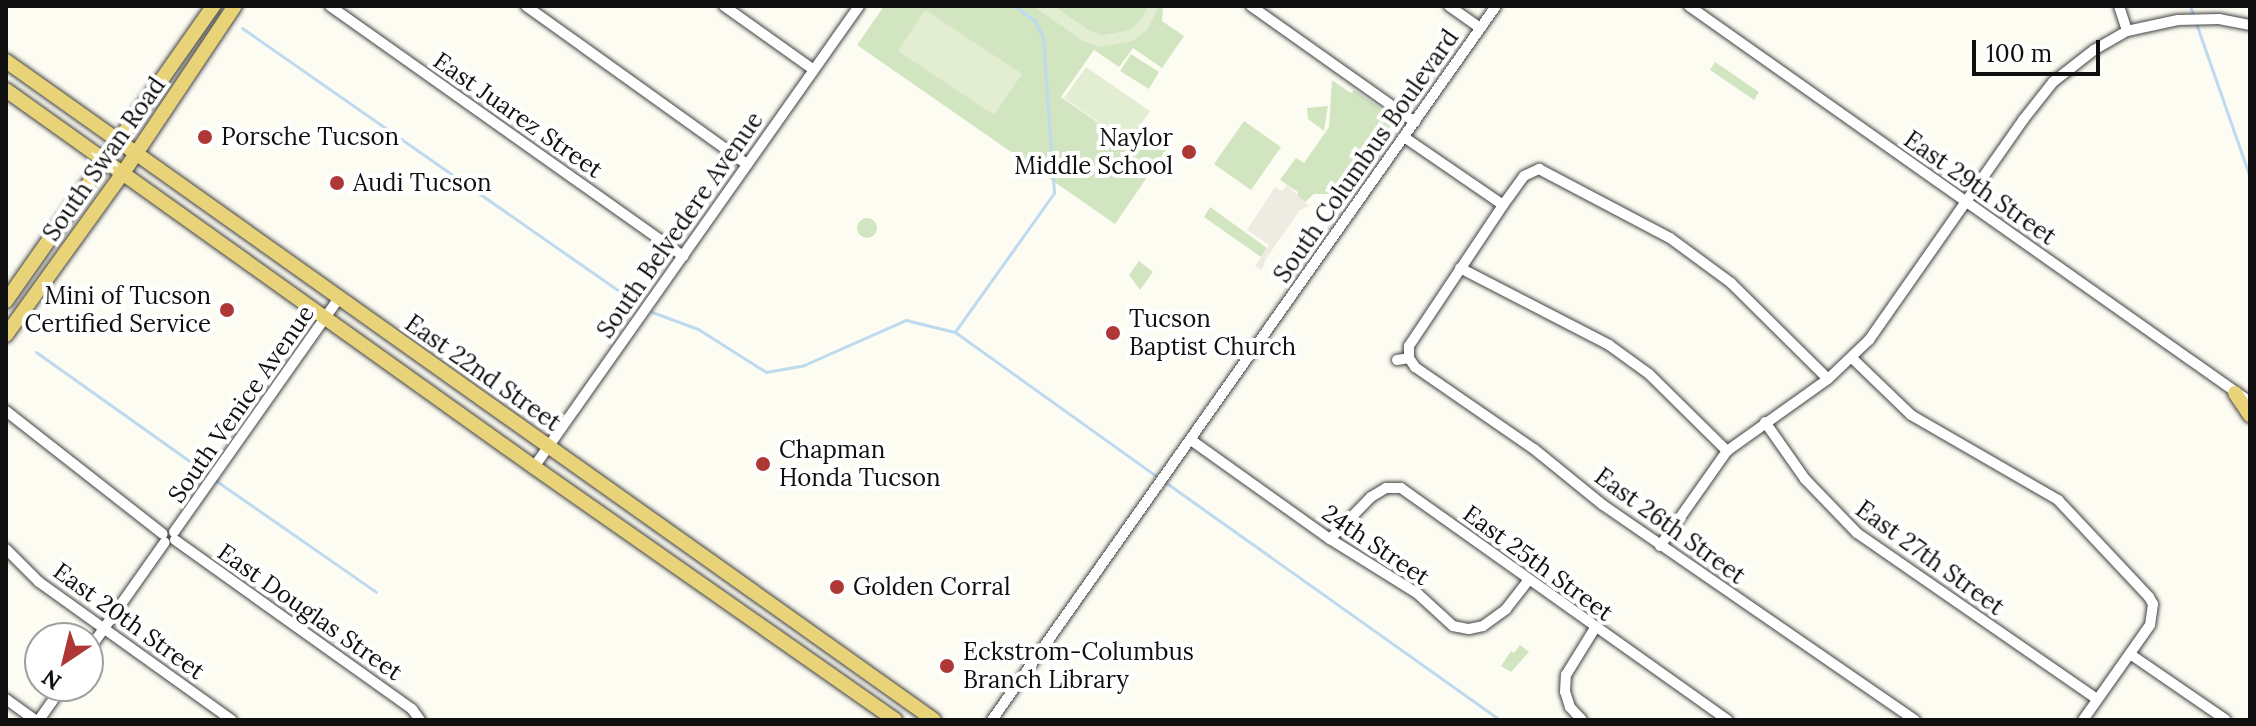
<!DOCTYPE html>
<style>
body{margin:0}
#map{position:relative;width:2256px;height:726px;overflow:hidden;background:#fdfcf3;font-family:Lora,serif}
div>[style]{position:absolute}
.green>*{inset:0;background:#d1e5c0}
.round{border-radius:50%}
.pitch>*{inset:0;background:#e2edd1}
.plaza>*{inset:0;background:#eeebe2}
.stream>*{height:3px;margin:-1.5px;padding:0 1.5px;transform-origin:1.5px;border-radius:1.5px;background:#bddaef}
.roads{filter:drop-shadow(0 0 2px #424242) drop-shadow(0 0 2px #424242)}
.minor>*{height:10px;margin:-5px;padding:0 5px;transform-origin:5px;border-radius:5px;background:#fff}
.major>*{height:14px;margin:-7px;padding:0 7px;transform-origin:7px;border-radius:7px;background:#e8d378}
.dots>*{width:22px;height:22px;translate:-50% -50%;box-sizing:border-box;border:4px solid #fff;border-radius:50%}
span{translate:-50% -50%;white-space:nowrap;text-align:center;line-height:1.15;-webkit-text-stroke:8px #fff;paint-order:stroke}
.street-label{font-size:24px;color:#0f0f0f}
.poi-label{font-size:24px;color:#0f0f0f}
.left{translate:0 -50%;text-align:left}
.right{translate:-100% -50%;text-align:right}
.frame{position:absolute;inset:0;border:8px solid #0f0f0f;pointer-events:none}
.north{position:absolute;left:24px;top:622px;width:80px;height:80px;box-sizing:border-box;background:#fff;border:2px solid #9f9f9f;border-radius:50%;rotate:215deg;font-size:22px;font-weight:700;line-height:32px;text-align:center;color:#0f0f0f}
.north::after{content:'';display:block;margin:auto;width:28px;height:36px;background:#af3837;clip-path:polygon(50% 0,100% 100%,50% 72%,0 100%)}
.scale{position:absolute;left:1972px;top:40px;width:128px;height:36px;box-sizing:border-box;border:4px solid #0f0f0f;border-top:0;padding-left:10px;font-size:24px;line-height:28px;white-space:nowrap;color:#0f0f0f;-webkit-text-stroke:6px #fff;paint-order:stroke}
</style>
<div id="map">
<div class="green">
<i style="clip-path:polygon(884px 6px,1163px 6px,1162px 21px,1184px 36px,1162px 68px,1133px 48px,1119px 67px,1094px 50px,1061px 97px,1129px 144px,1143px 125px,1170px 144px,1115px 224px,857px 45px)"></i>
<i style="clip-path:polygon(1131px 54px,1159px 72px,1149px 89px,1120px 71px)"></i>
<i style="clip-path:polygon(1715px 62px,1759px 92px,1754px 100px,1710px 70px)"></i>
<i style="clip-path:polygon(1332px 80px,1351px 93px,1354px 90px,1396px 119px,1339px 201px,1328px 194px,1314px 194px,1305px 202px,1297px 197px,1298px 192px,1280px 180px,1296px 158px,1304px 163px,1329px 127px)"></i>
<i style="clip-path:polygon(1328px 106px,1324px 131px,1308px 119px,1307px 108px)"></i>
<i style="clip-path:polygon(1244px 121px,1281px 147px,1251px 190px,1214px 164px)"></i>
<i style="clip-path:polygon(1210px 207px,1267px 248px,1261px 257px,1204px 217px)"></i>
<i class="round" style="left:857px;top:218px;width:20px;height:20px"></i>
<i style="clip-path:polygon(1139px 261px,1153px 272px,1140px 290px,1129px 275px)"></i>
<i style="clip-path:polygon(1520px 645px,1529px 652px,1511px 672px,1501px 666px,1511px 651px,1514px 653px)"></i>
</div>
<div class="pitch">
<i style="clip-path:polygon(1033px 6px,1054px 6px,1090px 31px,1103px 35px,1129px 30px,1140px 21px,1148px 6px,1159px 6px,1147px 30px,1133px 41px,1099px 47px,1083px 41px)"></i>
<i style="clip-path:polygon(925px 10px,1022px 74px,994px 115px,898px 51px)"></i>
<i style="clip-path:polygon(1086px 67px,1150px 111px,1129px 143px,1064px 98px)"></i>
</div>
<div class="plaza">
<i style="clip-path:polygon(1287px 185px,1309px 206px,1300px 210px,1266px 259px,1262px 270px,1255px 266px,1269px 245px,1247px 230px,1275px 187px,1282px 191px)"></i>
</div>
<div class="stream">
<i style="left:1015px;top:6px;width:25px;rotate:37deg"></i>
<i style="left:1035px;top:21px;width:19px;rotate:65deg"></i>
<i style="left:1043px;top:38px;width:155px;rotate:85.9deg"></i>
<i style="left:1054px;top:193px;width:171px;rotate:125.5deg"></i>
<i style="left:955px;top:332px;width:251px;rotate:35.6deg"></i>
<i style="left:2190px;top:6px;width:181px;rotate:70.7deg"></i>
<i style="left:242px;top:28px;width:479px;rotate:34.9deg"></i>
<i style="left:652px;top:312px;width:49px;rotate:20.3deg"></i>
<i style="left:698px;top:329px;width:80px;rotate:32.3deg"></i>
<i style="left:766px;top:372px;width:39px;rotate:-10deg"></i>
<i style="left:804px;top:365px;width:111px;rotate:-23.8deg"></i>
<i style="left:906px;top:320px;width:50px;rotate:13.8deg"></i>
<i style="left:36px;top:352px;width:212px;rotate:35.4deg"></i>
<i style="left:215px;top:480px;width:196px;rotate:34.8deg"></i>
<i style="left:1165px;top:482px;width:411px;rotate:35.4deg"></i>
</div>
<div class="roads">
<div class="minor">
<i style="left:330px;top:6px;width:433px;rotate:35.3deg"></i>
<i style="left:526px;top:6px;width:272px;rotate:35.6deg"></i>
<i style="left:724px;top:6px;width:110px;rotate:35.4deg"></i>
<i style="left:1251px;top:6px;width:201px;rotate:35.3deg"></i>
<i style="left:1449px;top:6px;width:38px;rotate:35deg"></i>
<i style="left:1689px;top:6px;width:687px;rotate:35.22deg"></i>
<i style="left:2119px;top:6px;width:26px;rotate:72deg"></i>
<i style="left:1404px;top:137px;width:120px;rotate:34.5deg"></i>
<i style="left:1503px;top:205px;width:36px;rotate:-54deg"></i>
<i style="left:1524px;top:176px;width:17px;rotate:-25deg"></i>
<i style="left:1539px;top:169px;width:148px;rotate:27.8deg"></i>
<i style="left:1670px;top:238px;width:76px;rotate:36.4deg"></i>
<i style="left:1731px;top:283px;width:136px;rotate:44.7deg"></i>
<i style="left:1460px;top:268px;width:168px;rotate:27.3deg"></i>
<i style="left:1609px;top:345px;width:49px;rotate:35.9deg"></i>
<i style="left:1649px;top:374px;width:110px;rotate:44.6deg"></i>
<i style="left:1409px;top:358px;width:11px;rotate:56deg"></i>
<i style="left:1415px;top:367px;width:145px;rotate:34.6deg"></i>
<i style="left:1534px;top:449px;width:89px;rotate:39.1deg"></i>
<i style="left:1603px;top:505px;width:379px;rotate:34.6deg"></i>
<i style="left:1852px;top:358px;width:82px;rotate:44deg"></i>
<i style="left:1911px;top:415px;width:170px;rotate:30deg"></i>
<i style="left:2058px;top:500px;width:133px;rotate:46.8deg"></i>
<i style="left:2149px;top:597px;width:8px;rotate:60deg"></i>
<i style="left:2153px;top:604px;width:21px;rotate:98deg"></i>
<i style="left:2150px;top:625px;width:116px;rotate:125.2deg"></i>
<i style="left:1397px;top:360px;width:12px;rotate:-9deg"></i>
<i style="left:1409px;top:358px;width:12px;rotate:-90deg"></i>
<i style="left:1409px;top:346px;width:169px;rotate:-56.3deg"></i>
<i style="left:6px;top:411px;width:199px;rotate:38.1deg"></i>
<i style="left:1765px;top:422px;width:70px;rotate:54.9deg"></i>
<i style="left:1805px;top:479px;width:75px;rotate:46.1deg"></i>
<i style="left:1857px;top:533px;width:292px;rotate:34.7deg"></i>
<i style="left:1191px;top:440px;width:171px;rotate:35.5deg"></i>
<i style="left:1330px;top:539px;width:104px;rotate:32deg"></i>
<i style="left:1418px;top:594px;width:47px;rotate:42.4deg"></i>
<i style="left:1453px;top:626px;width:16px;rotate:11deg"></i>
<i style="left:1469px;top:629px;width:14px;rotate:-12deg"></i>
<i style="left:1483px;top:626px;width:29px;rotate:-36deg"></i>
<i style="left:1506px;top:609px;width:36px;rotate:-52deg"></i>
<i style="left:534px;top:467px;width:564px;rotate:-54.82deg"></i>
<i style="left:174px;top:532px;width:286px;rotate:-54.8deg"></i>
<i style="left:1330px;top:539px;width:59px;rotate:-45.7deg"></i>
<i style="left:1371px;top:497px;width:17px;rotate:-31deg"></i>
<i style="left:1386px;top:488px;width:15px"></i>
<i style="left:1401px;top:488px;width:401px;rotate:35.4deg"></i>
<i style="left:175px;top:540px;width:291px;rotate:35.5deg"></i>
<i style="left:412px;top:709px;width:14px;rotate:54deg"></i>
<i style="left:1660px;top:546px;width:116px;rotate:-54.8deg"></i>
<i style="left:1727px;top:451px;width:124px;rotate:-35.5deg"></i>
<i style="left:1828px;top:379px;width:57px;rotate:-43.6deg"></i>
<i style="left:1869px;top:340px;width:269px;rotate:-55deg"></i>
<i style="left:2023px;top:120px;width:48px;rotate:-51.7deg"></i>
<i style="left:2053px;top:82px;width:52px;rotate:-38deg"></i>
<i style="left:2094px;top:50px;width:38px;rotate:-30deg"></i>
<i style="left:2127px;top:31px;width:52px;rotate:-12.2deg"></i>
<i style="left:2178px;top:20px;width:41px;rotate:-1.4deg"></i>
<i style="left:2219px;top:19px;width:32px;rotate:11deg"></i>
<i style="left:6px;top:549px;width:47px;rotate:45deg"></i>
<i style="left:39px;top:582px;width:237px;rotate:35.6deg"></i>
<i style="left:88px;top:651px;width:133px;rotate:-54.8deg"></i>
<i style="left:2130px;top:654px;width:116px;rotate:34.5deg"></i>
<i style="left:6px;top:699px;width:36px;rotate:36deg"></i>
<i style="left:39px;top:720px;width:42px;rotate:-54.8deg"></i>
<i style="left:992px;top:720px;width:874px;rotate:-54.78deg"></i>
<i style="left:1582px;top:720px;width:18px;rotate:-133deg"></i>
<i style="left:1570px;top:707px;width:16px;rotate:-108deg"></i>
<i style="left:1565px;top:692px;width:17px;rotate:-87deg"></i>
<i style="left:1566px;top:675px;width:55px;rotate:-58.3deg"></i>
</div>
<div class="major">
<i style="left:6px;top:61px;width:1138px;rotate:35.38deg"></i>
<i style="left:6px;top:90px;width:649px;rotate:35.53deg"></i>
<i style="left:534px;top:467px;width:441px;rotate:35deg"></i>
<i style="left:6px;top:301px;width:360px;rotate:-54.9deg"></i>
<i style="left:6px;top:335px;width:200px;rotate:-54.2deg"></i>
<i style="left:123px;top:173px;width:201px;rotate:-56.2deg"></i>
<i style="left:2235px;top:393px;width:27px;rotate:56deg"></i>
</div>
</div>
<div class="dots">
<i style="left:205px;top:137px;background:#af3837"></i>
<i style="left:1189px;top:152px;background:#af3837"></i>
<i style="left:337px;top:183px;background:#af3837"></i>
<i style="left:227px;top:310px;background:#af3837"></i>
<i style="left:1113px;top:333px;background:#af3837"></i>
<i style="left:763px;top:464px;background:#af3837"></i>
<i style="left:837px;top:587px;background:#af3837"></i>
<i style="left:947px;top:666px;background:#af3837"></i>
</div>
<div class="street-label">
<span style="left:518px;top:115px;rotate:35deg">East Juarez Street</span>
<span style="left:1366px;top:156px;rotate:-55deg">South Columbus Boulevard</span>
<span style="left:104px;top:159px;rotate:-55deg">South Swan Road</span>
<span style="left:1980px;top:188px;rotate:35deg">East 29th Street</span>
<span style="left:680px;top:225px;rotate:-55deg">South Belvedere Avenue</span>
<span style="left:483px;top:373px;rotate:35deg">East 22nd Street</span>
<span style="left:241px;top:404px;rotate:-55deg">South Venice Avenue</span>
<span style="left:1670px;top:526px;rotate:36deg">East 26th Street</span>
<span style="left:1376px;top:545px;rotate:34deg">24th Street</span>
<span style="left:1930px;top:558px;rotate:36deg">East 27th Street</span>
<span style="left:1538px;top:563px;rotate:36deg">East 25th Street</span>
<span style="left:310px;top:612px;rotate:35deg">East Douglas Street</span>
<span style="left:129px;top:621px;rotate:36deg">East 20th Street</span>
</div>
<div class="poi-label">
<span class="left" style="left:221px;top:137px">Porsche Tucson</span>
<span class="right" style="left:1173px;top:152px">Naylor<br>Middle School</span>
<span class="left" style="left:353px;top:183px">Audi Tucson</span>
<span class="right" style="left:211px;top:310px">Mini of Tucson<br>Certified Service</span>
<span class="left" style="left:1129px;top:333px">Tucson<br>Baptist Church</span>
<span class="left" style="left:779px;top:464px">Chapman<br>Honda Tucson</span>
<span class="left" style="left:853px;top:587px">Golden Corral</span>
<span class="left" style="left:963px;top:666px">Eckstrom-Columbus<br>Branch Library</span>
</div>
<div class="frame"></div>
<div class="north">N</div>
<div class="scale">100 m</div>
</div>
